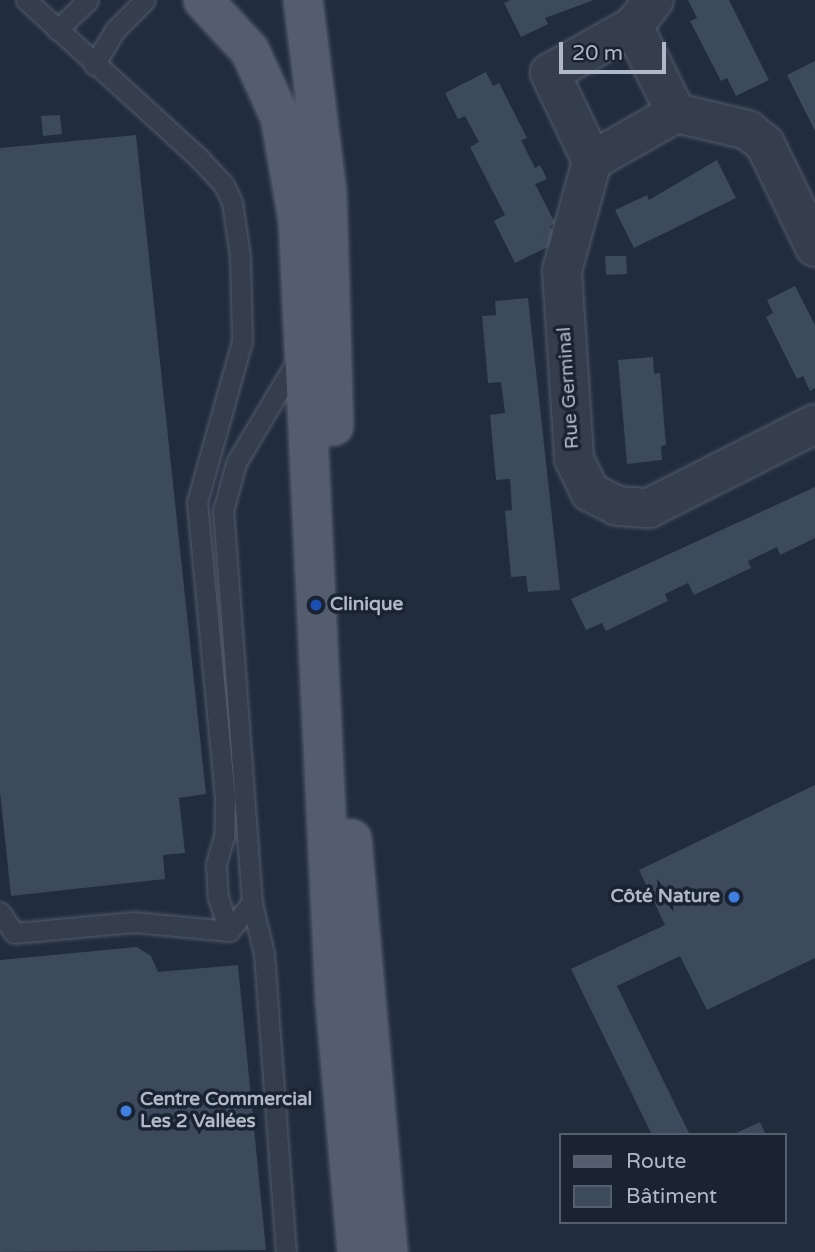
<!DOCTYPE html>
<meta charset="utf-8">
<style>
body{margin:0}
#map{position:relative;width:815px;height:1252px;overflow:hidden;background:#212c3d;font-family:"Varela Round",sans-serif}
div>[style]{position:absolute}
.building>*{inset:0;background:#3d4a5c}
.roads{filter:drop-shadow(0 0 2px #535c6b) drop-shadow(0 0 2px #535c6b)}
.lane>*{height:19px;margin:-9.5px;padding:0 9.5px;transform-origin:9.5px;border-radius:9.5px;background:#353e4d}
.street>*{height:38px;margin:-19px;padding:0 19px;transform-origin:19px;border-radius:19px;background:#353e4d}
.primary>*{height:38px;margin:-19px;padding:0 19px;transform-origin:19px;border-radius:19px;background:#535d6d}
.dots>*{width:19px;height:19px;translate:-50% -50%;box-sizing:border-box;border:4px solid #1a2332;border-radius:50%}
span{translate:-50% -50%;white-space:nowrap;text-align:center;line-height:1.15;-webkit-text-stroke:7px #1a2332;paint-order:stroke}
.street-label{font-size:19px;color:#b1b9c8}
.poi-label{font-size:19px;color:#b1b9c8;font-weight:700}
.left{translate:0 -50%;text-align:left}
.right{translate:-100% -50%;text-align:right}
.legend{position:absolute;left:559px;top:1133px;width:228px;height:91px;box-sizing:border-box;background:#1a2332;border:2px solid #565f6e;margin:0;padding:9px 12px;list-style:none;font-size:21px;color:#b1b9c8}
.legend li{display:flex;align-items:center;gap:14px;height:35px}
.legend b{width:35px;border:2px solid #565f6e}
.scale{position:absolute;left:559px;top:42px;width:107px;height:32px;box-sizing:border-box;border:4px solid #b1b9c8;border-top:0;padding-left:9px;font-size:21px;line-height:24px;white-space:nowrap;color:#b1b9c8;-webkit-text-stroke:5px #1a2332;paint-order:stroke}
</style>
<div id="map">
<div class="building">
<i style="clip-path:polygon(510px 0,594px 0,545px 18px,548px 24px,521px 37px,504px 3px)"></i>
<i style="clip-path:polygon(688px 0,729px 0,769px 80px,736px 96px,727px 78px,721px 81px,690px 21px,697px 18px)"></i>
<i style="clip-path:polygon(815px 61px,815px 131px,787px 75px)"></i>
<i style="clip-path:polygon(486px 72px,493px 86px,499px 83px,527px 138px,521px 140px,535px 168px,540px 165px,547px 179px,535px 184px,555px 223px,550px 226px,558px 242px,515px 263px,494px 221px,505px 215px,470px 147px,479px 142px,465px 116px,458px 119px,445px 93px)"></i>
<i style="clip-path:polygon(60px 115px,62px 134px,43px 136px,41px 116px)"></i>
<i style="clip-path:polygon(136px 135px,206px 794px,179px 798px,185px 853px,163px 855px,165px 879px,11px 896px,0 792px,0 148px)"></i>
<i style="clip-path:polygon(717px 160px,736px 198px,634px 248px,615px 210px,647px 195px,649px 200px)"></i>
<i style="clip-path:polygon(605px 256px,626px 256px,627px 274px,606px 275px)"></i>
<i style="clip-path:polygon(795px 286px,815px 325px,815px 388px,810px 391px,803px 376px,797px 379px,766px 317px,773px 313px,767px 300px)"></i>
<i style="clip-path:polygon(528px 298px,560px 590px,528px 592px,526px 576px,511px 577px,505px 511px,512px 510px,510px 479px,496px 480px,490px 415px,505px 413px,501px 382px,488px 383px,482px 316px,496px 315px,495px 301px)"></i>
<i style="clip-path:polygon(653px 357px,654px 374px,660px 373px,666px 445px,661px 446px,662px 460px,627px 464px,618px 360px)"></i>
<i style="clip-path:polygon(815px 487px,815px 538px,780px 555px,777px 547px,748px 561px,751px 568px,694px 595px,688px 583px,665px 594px,668px 601px,606px 631px,602px 623px,586px 630px,571px 599px)"></i>
<i style="clip-path:polygon(815px 785px,815px 958px,707px 1010px,680px 956px,617px 986px,690px 1135px,652px 1135px,571px 969px,665px 925px,639px 870px)"></i>
<i style="clip-path:polygon(137px 947px,151px 956px,158px 972px,238px 965px,266px 1250px,0 1252px,0 960px)"></i>
<i style="clip-path:polygon(760px 1122px,766px 1135px,732px 1135px)"></i>
</div>
<div class="roads">
<div class="lane">
<i style="left:26px;top:0;width:231px;rotate:42.4deg"></i>
<i style="left:197px;top:156px;width:40px;rotate:47deg"></i>
<i style="left:224px;top:185px;width:19px;rotate:65deg"></i>
<i style="left:232px;top:202px;width:56px;rotate:81.7deg"></i>
<i style="left:240px;top:257px;width:84px;rotate:88.6deg"></i>
<i style="left:242px;top:341px;width:167px;rotate:105.6deg"></i>
<i style="left:197px;top:502px;width:296px;rotate:84.6deg"></i>
<i style="left:225px;top:797px;width:39px;rotate:91deg"></i>
<i style="left:224px;top:836px;width:29px;rotate:106deg"></i>
<i style="left:216px;top:864px;width:33px;rotate:87deg"></i>
<i style="left:218px;top:897px;width:36px;rotate:72deg"></i>
<i style="left:57px;top:30px;width:43px;rotate:-44.1deg"></i>
<i style="left:94px;top:65px;width:41px;rotate:-59deg"></i>
<i style="left:115px;top:30px;width:42px;rotate:-45deg"></i>
<i style="left:252px;top:903px;width:52px;rotate:76.8deg"></i>
<i style="left:264px;top:954px;width:299px;rotate:85.8deg"></i>
<i style="left:0;top:912px;width:25px;rotate:56deg"></i>
<i style="left:14px;top:933px;width:121px;rotate:-5.2deg"></i>
<i style="left:134px;top:922px;width:95px;rotate:5.4deg"></i>
<i style="left:229px;top:931px;width:36px;rotate:-51deg"></i>
<i style="left:252px;top:903px;width:393px;rotate:-94.2deg"></i>
<i style="left:223px;top:511px;width:50px;rotate:-74.8deg"></i>
<i style="left:236px;top:463px;width:126px;rotate:-59.3deg"></i>
</div>
<div class="street">
<i style="left:633px;top:26px;width:33px;rotate:-51deg"></i>
<i style="left:592px;top:161px;width:98px;rotate:-115.5deg"></i>
<i style="left:550px;top:73px;width:95px;rotate:-29.5deg"></i>
<i style="left:633px;top:26px;width:97px;rotate:63.7deg"></i>
<i style="left:815px;top:247px;width:114px;rotate:-115.9deg"></i>
<i style="left:765px;top:144px;width:22px;rotate:-141deg"></i>
<i style="left:748px;top:130px;width:74px;rotate:-166.7deg"></i>
<i style="left:676px;top:113px;width:97px;rotate:150.3deg"></i>
<i style="left:592px;top:161px;width:114px;rotate:105.3deg"></i>
<i style="left:562px;top:271px;width:188px;rotate:86.3deg"></i>
<i style="left:574px;top:459px;width:37px;rotate:64deg"></i>
<i style="left:590px;top:492px;width:30px;rotate:27deg"></i>
<i style="left:617px;top:506px;width:32px;rotate:4deg"></i>
<i style="left:649px;top:508px;width:186px;rotate:-26.8deg"></i>
</div>
<div class="primary">
<i style="left:203px;top:0;width:69px;rotate:47.3deg"></i>
<i style="left:250px;top:51px;width:72px;rotate:65.6deg"></i>
<i style="left:280px;top:117px;width:105px;rotate:80.1deg"></i>
<i style="left:298px;top:220px;width:782px;rotate:87.29deg"></i>
<i style="left:335px;top:1001px;width:252px;rotate:85deg"></i>
<i style="left:303px;top:0;width:193px;rotate:82.9deg"></i>
<i style="left:327px;top:192px;width:234px;rotate:88.3deg"></i>
<i style="left:352px;top:839px;width:415px;rotate:85deg"></i>
</div>
</div>
<div class="dots">
<i style="left:316px;top:605px;background:#1a4fb4"></i>
<i style="left:734px;top:897px;background:#3f7fe0"></i>
<i style="left:126px;top:1111px;background:#3f7fe0"></i>
</div>
<div class="street-label">
<span style="left:569px;top:388px;rotate:-94deg">Rue Germinal</span>
</div>
<div class="poi-label">
<span class="left" style="left:330px;top:605px">Clinique</span>
<span class="right" style="left:720px;top:897px">Côté Nature</span>
<span class="left" style="left:140px;top:1111px">Centre Commercial<br>Les 2 Vallées</span>
</div>
<ul class="legend">
<li><b style="height:9px;background:#535d6d"></b>Route</li>
<li><b style="height:19px;background:#3d4a5c"></b>Bâtiment</li>
</ul>
<div class="scale">20 m</div>
</div>
